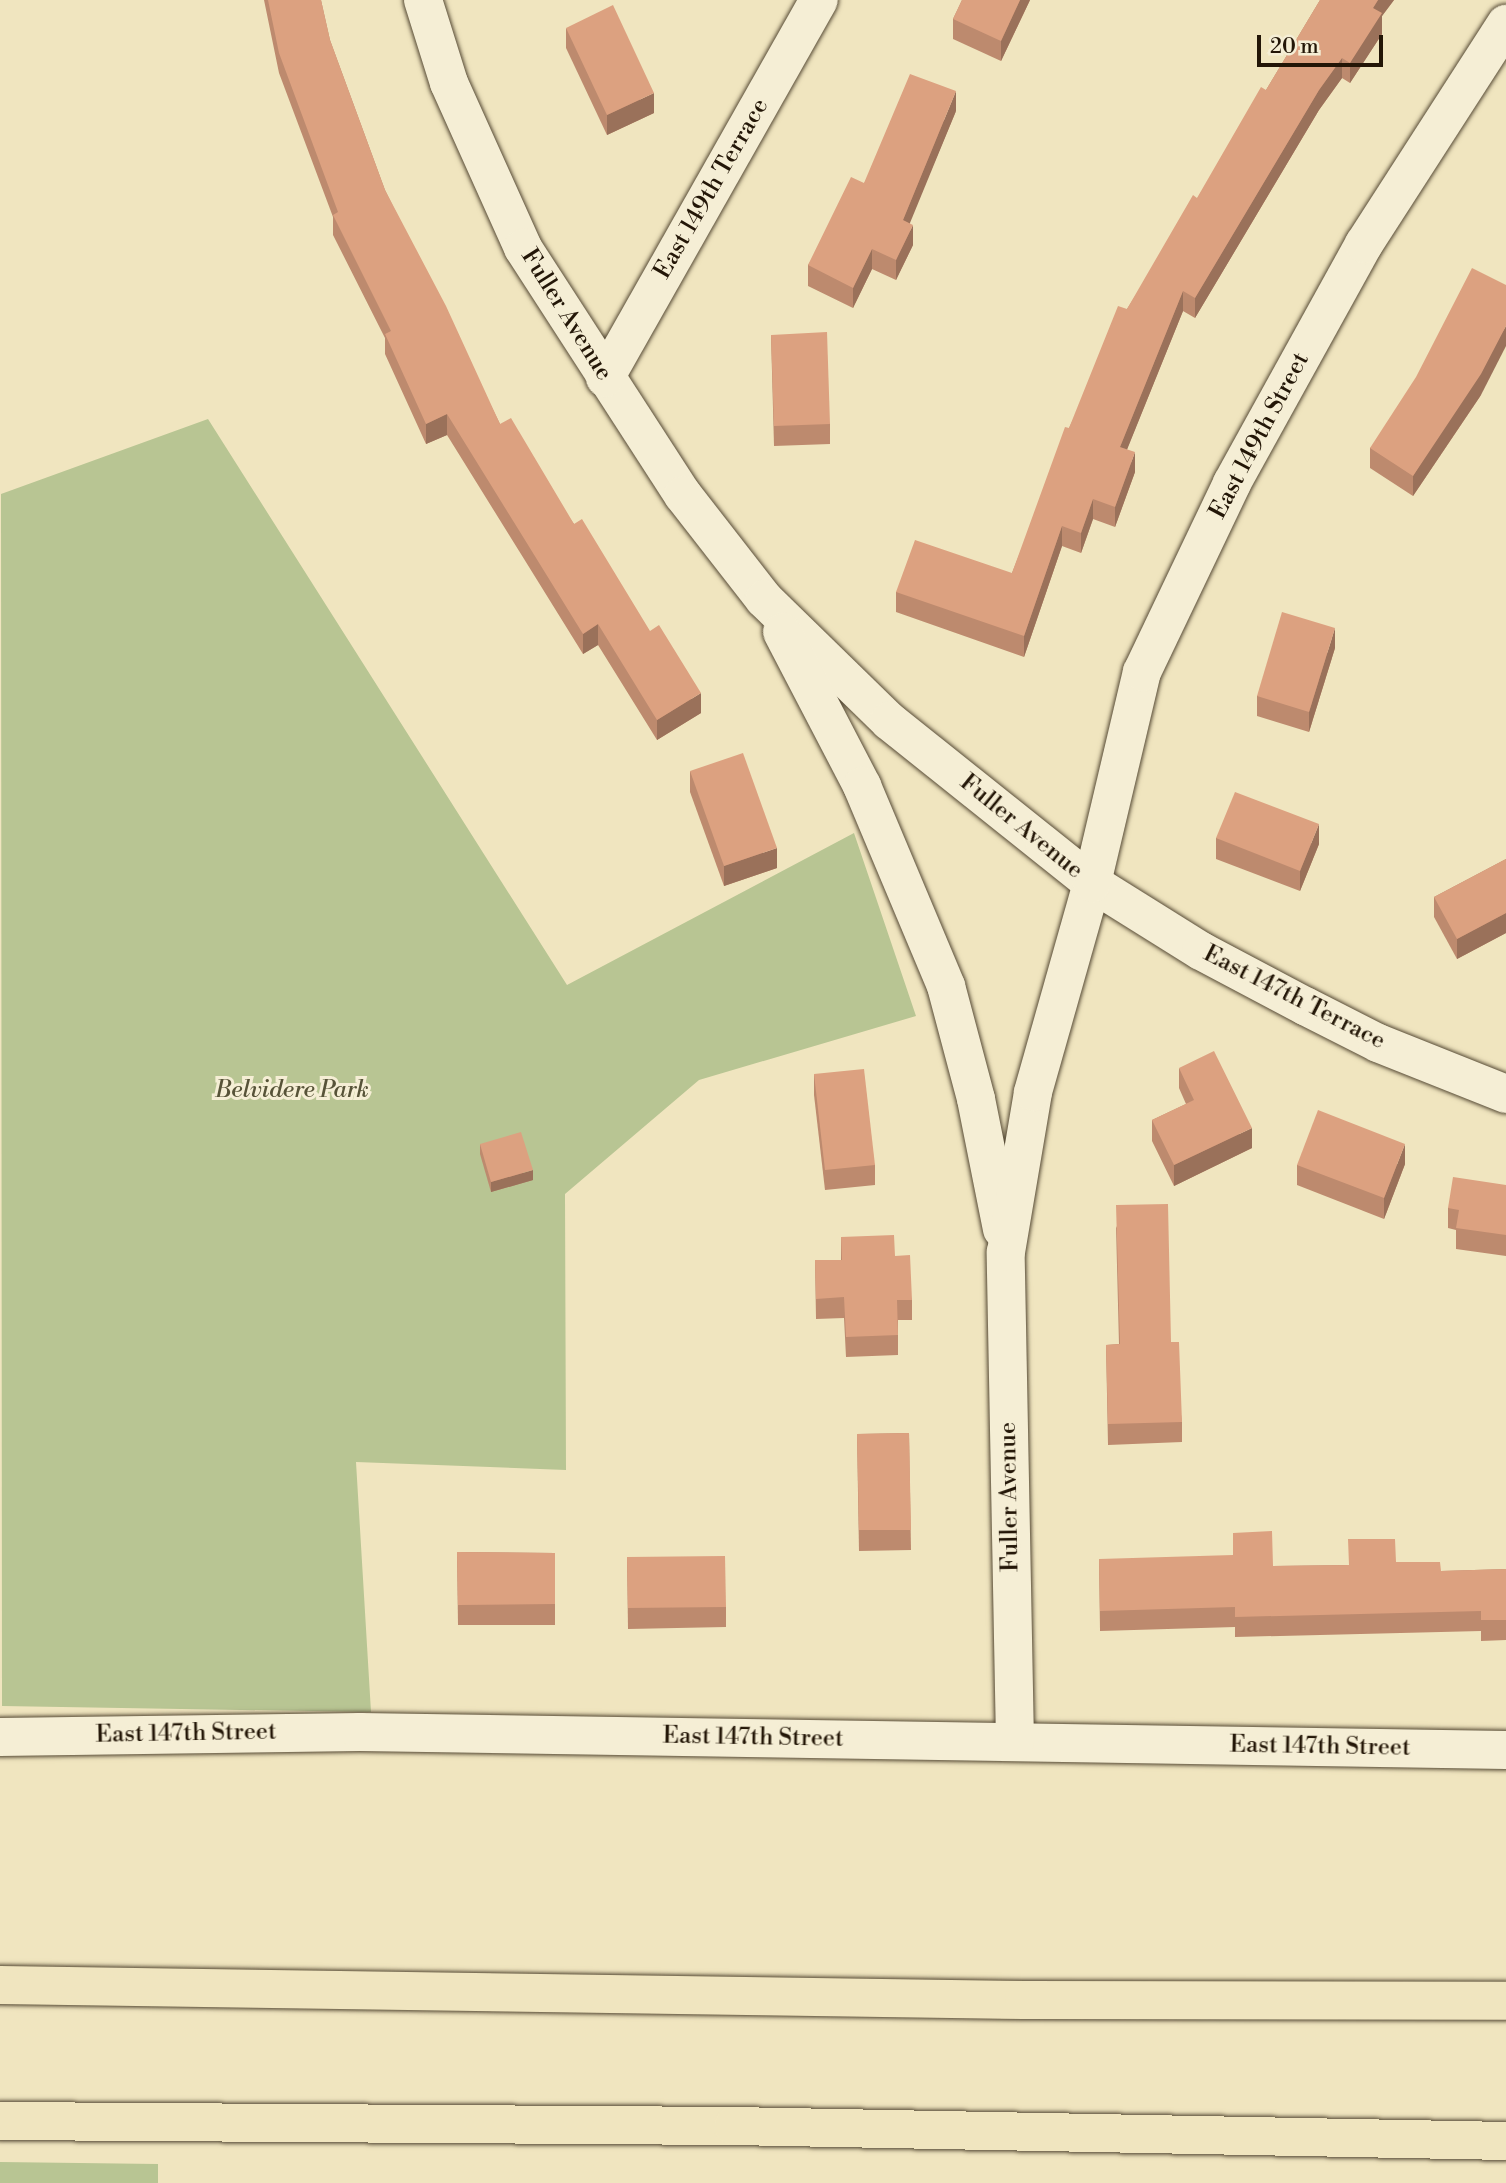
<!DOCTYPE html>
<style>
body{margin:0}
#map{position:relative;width:1506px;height:2183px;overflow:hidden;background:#f0e5bf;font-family:"Libre Bodoni",serif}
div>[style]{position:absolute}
.green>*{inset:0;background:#b8c593}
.roads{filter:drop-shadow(0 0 2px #564a35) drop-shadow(0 0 2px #564a35)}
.minor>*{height:38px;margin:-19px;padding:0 19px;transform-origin:19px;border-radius:19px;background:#f5eed5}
.primary>*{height:38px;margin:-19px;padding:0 19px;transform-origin:19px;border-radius:19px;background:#f0e5bf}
.wall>*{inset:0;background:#bd8a6e}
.shaded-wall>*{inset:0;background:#9a715a}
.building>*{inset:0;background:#dca180}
span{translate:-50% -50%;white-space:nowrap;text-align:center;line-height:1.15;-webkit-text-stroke:6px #f5eed5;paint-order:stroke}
.street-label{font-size:24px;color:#231607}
.park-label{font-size:24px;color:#575338;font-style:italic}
.scale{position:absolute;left:1257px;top:35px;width:126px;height:32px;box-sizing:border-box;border:4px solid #231607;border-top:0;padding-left:9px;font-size:21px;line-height:24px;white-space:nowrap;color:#231607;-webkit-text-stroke:5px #f5eed5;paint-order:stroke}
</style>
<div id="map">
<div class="green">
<i style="clip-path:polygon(208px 419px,567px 985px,854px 833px,916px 1016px,699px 1080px,565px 1194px,566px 1470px,356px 1462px,371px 1712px,2px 1706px,1px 494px)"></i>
<i style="clip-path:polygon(0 2162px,158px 2164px,158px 2183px,0 2183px)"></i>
</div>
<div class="roads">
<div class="minor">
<i style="left:423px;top:0;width:87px;rotate:72.6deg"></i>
<i style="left:449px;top:83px;width:181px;rotate:65.8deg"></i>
<i style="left:523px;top:248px;width:294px;rotate:57.1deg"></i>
<i style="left:683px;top:495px;width:132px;rotate:52.1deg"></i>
<i style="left:764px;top:599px;width:175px;rotate:44.3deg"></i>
<i style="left:889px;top:721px;width:260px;rotate:38.6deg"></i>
<i style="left:1092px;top:883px;width:128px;rotate:32deg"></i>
<i style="left:1201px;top:951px;width:118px;rotate:27.9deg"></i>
<i style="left:1305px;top:1006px;width:82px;rotate:26.9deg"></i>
<i style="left:1378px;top:1043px;width:138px;rotate:21.7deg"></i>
<i style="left:605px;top:378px;width:434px;rotate:-60.5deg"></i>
<i style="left:782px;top:632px;width:174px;rotate:62.5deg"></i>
<i style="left:862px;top:786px;width:217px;rotate:67.2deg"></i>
<i style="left:946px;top:986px;width:117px;rotate:75.1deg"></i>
<i style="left:976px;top:1099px;width:133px;rotate:78.7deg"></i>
<i style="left:0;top:1737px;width:360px;rotate:-0.8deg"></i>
<i style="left:360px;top:1732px;width:1146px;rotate:0.9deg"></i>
<i style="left:1015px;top:1742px;width:490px;rotate:-91.1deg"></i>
<i style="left:1006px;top:1252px;width:162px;rotate:-80.4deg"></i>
<i style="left:1033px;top:1092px;width:217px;rotate:-74.2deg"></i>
<i style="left:1092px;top:883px;width:217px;rotate:-76.7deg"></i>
<i style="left:1142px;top:672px;width:209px;rotate:-64.5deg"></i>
<i style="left:1232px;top:483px;width:273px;rotate:-61.1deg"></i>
<i style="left:1364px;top:244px;width:262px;rotate:-57.2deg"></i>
</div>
<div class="primary">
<i style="left:0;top:1985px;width:1024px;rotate:0.84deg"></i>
<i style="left:1024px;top:2000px;width:482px;rotate:0.1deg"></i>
<i style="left:0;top:2121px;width:733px;rotate:0.39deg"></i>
<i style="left:733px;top:2126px;width:773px;rotate:1.11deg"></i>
</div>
</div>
<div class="wall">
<i style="clip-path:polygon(264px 0,321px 0,330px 40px,385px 190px,500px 424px,574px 524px,701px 713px,657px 740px,598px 645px,583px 654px,447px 435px,426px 444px,385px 354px,385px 338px,333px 235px,333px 217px,279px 73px)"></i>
<i style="clip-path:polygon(962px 0,1030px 0,1001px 61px,953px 39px,953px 19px)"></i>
<i style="clip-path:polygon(1320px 0,1394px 0,1382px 16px,1382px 34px,1350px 83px,1342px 78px,1319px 110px,1195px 318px,1183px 311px,1127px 449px,1135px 472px,1115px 527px,1093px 519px,1081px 553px,1062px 546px,1024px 657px,896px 612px,896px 592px,1012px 573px,1069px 428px,1127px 309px,1266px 90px)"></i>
<i style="clip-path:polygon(566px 28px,654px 113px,607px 135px,566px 48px)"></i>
<i style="clip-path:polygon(956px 111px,909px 223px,913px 245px,896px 280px,872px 269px,853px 308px,808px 286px,808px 265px,864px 183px)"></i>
<i style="clip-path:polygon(771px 335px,830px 424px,830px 444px,774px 446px)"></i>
<i style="clip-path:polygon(1481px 395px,1413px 496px,1370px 468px,1370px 448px)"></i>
<i style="clip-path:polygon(1335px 648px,1309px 732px,1257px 716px,1257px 696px)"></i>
<i style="clip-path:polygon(690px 771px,777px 868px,724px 886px,690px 792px)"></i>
<i style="clip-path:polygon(1216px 838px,1319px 844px,1300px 891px,1216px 859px)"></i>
<i style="clip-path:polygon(1506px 859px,1506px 933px,1457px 959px,1434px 917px,1434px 897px)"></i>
<i style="clip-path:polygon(1179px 1068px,1252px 1148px,1174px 1186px,1152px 1141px,1152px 1120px,1186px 1104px,1179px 1088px)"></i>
<i style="clip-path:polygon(814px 1074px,875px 1165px,875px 1185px,825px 1190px,814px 1095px)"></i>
<i style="clip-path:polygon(480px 1144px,533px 1180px,491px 1192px,480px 1154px)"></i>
<i style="clip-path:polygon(1405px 1164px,1384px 1219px,1297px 1185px,1297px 1165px)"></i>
<i style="clip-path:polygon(1506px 1185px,1506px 1256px,1456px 1249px,1456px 1230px,1448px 1228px,1448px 1208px)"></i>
<i style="clip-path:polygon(1116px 1226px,1171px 1342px,1182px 1422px,1182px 1442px,1108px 1445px,1106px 1345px,1119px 1344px)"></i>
<i style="clip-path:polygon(841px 1237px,895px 1256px,912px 1300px,912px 1320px,898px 1320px,898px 1355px,846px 1357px,844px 1318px,816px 1319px,815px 1260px,841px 1260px)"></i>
<i style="clip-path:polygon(909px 1433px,911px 1550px,859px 1551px,857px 1434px)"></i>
<i style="clip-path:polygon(457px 1552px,555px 1553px,555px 1625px,458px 1625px)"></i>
<i style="clip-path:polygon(627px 1557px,726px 1607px,726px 1627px,628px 1629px)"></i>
<i style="clip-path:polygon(1099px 1559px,1273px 1566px,1348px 1565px,1396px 1562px,1441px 1571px,1506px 1569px,1506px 1640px,1481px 1641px,1481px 1631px,1235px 1637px,1235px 1627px,1100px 1631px)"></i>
</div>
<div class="shaded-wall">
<i style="clip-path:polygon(1020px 0,1030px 0,1001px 61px,1001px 41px)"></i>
<i style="clip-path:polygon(1378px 0,1394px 0,1382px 16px,1382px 34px,1350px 83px,1350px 63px,1373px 8px)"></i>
<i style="clip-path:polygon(1342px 58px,1342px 78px,1319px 110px,1195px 318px,1195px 298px,1319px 90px)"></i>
<i style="clip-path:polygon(956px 91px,956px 111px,903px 240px,903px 220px)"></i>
<i style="clip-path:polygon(654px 93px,654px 113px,607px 135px,607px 115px)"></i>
<i style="clip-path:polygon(913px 225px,913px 245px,896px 280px,896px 260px)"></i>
<i style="clip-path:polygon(872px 249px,872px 269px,853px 308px,853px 288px)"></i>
<i style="clip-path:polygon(1183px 291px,1183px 311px,1120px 467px,1120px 447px)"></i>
<i style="clip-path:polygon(1506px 326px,1506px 346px,1481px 395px,1413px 496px,1413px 476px)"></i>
<i style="clip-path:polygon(447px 414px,447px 435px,426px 444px,426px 424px)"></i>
<i style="clip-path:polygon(1135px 452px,1135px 472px,1115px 527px,1115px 507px)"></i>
<i style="clip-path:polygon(1093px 499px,1093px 519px,1081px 553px,1081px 533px)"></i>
<i style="clip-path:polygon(1062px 526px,1062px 546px,1024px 657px,1024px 636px)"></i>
<i style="clip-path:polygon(598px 624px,598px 645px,583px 654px,583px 634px)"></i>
<i style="clip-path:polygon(1335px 628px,1335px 648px,1309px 732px,1309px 712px)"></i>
<i style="clip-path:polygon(701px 693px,701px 713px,657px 740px,657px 720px)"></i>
<i style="clip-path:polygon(1319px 824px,1319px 844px,1300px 891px,1300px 871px)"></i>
<i style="clip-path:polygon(777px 848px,777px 868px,724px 886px,724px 866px)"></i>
<i style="clip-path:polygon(1506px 913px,1506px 933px,1457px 959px,1457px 939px)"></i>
<i style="clip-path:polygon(1252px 1128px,1252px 1148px,1174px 1186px,1174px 1165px)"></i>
<i style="clip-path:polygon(1405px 1144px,1405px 1164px,1384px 1219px,1384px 1198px)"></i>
<i style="clip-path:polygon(533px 1170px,533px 1180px,491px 1192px,491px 1182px)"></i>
</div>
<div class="building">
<i style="clip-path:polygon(268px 0,321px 0,330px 40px,385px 190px,446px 306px,500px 424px,511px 418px,574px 524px,582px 519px,650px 631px,659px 625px,701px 693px,657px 720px,598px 624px,583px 634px,447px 414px,426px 424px,385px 334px,391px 331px,333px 215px,338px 212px,279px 53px)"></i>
<i style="clip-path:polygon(962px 0,1020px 0,1001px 41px,953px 19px)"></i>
<i style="clip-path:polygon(1320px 0,1378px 0,1373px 8px,1382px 13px,1350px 63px,1342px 58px,1319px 90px,1195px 298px,1183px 291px,1120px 447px,1135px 452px,1115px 507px,1093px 499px,1081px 533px,1062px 526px,1024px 636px,896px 592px,915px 540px,1012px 573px,1065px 427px,1069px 428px,1118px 306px,1127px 309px,1193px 195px,1197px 198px,1261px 87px,1266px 90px)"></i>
<i style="clip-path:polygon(613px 5px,654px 93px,607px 115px,566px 28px)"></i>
<i style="clip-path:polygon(910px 74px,956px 91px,903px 220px,913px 225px,896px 260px,872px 249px,853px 288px,808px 265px,851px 177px,864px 183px)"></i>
<i style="clip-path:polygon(1472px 268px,1506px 285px,1506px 326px,1481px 374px,1413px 476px,1370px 448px,1416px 377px)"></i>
<i style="clip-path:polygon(827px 332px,830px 424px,774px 426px,771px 335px)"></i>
<i style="clip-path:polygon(1282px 612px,1335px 628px,1309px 712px,1257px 696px)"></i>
<i style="clip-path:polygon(743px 753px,777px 848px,724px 866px,690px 771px)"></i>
<i style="clip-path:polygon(1235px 792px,1319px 824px,1300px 871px,1216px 838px)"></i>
<i style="clip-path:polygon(1506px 859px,1506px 913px,1457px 939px,1434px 897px)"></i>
<i style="clip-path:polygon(1214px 1051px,1252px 1128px,1174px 1165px,1152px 1120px,1194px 1100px,1179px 1068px)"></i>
<i style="clip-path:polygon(864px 1069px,875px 1165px,825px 1170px,814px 1074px)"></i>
<i style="clip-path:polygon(1318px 1110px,1405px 1144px,1384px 1198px,1297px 1165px)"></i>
<i style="clip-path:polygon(521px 1132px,533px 1170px,491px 1182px,480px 1144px)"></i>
<i style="clip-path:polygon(1453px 1177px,1506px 1185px,1506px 1235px,1456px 1228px,1459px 1210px,1448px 1208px)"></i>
<i style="clip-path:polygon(1168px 1204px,1171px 1342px,1179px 1342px,1182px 1422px,1108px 1424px,1106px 1345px,1120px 1344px,1116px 1205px)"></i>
<i style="clip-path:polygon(894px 1235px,895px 1256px,910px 1255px,912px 1300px,897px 1300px,898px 1335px,846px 1337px,844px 1297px,816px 1299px,815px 1260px,842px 1260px,841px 1237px)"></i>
<i style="clip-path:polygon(909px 1433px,911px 1530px,859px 1530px,857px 1434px)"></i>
<i style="clip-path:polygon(1272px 1531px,1273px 1566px,1349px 1565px,1348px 1539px,1395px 1539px,1396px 1562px,1440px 1562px,1441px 1571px,1506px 1569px,1506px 1620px,1481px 1620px,1481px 1611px,1235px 1617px,1235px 1607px,1100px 1611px,1099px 1559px,1233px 1555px,1233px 1533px)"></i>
<i style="clip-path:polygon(457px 1552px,555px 1553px,555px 1604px,458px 1605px)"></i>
<i style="clip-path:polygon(725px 1556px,726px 1607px,628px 1608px,627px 1557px)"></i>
</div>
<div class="street-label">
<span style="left:712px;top:189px;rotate:-60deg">East 149th Terrace</span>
<span style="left:566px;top:315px;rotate:58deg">Fuller Avenue</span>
<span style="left:1260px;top:436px;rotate:-62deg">East 149th Street</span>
<span style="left:1021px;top:827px;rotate:39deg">Fuller Avenue</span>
<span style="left:1294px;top:998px;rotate:27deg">East 147th Terrace</span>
<span style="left:1010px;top:1497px;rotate:-91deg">Fuller Avenue</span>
<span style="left:186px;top:1734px;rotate:-1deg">East 147th Street</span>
<span style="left:753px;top:1738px;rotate:1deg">East 147th Street</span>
<span style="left:1320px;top:1747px;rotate:1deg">East 147th Street</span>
</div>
<div class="park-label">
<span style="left:292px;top:1091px">Belvidere Park</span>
</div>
<div class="scale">20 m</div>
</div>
